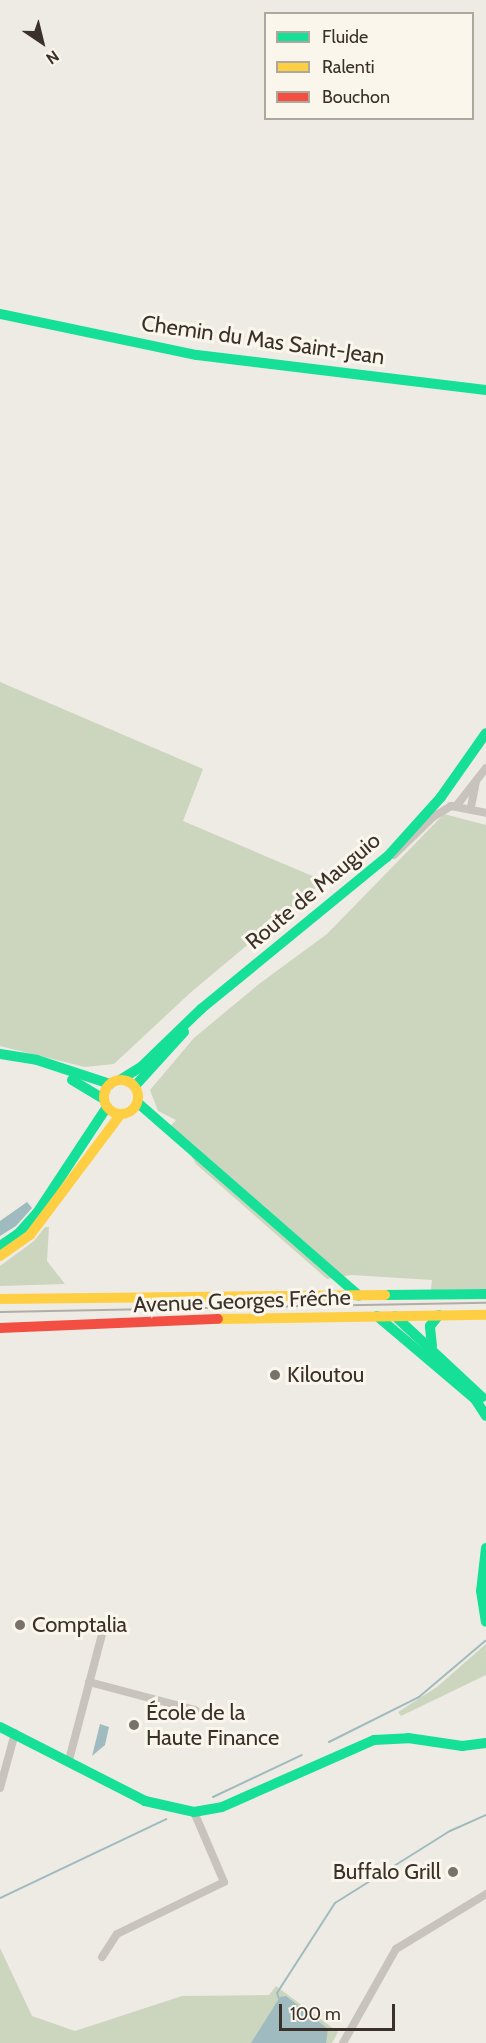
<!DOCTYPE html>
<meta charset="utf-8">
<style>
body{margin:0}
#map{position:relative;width:486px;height:2043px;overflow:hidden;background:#eeebe4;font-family:Cabin,sans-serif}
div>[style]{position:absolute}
.green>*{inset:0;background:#ccd5be}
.water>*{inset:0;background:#9fbbc0}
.stream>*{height:2px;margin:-1px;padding:0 1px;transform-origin:1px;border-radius:1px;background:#9fbbc0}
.street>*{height:8px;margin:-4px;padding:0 4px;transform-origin:4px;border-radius:4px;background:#c8c3bc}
.fast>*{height:10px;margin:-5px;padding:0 5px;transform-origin:5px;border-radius:5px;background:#16e098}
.slow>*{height:10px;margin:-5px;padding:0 5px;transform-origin:5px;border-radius:5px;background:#ffcf43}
.slow>.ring{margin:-5px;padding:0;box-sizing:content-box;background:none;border:10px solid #ffcf43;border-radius:50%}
.jam>*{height:10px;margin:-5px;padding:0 5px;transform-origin:5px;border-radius:5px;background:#f24e42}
.tram>*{height:1.5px;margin:-0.75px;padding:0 0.75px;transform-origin:0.75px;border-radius:0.75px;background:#b0aca6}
.dots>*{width:16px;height:16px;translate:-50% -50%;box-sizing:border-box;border:3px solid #faf6ec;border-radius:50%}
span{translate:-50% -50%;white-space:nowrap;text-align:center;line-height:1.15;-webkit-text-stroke:6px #faf6ec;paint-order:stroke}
.street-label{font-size:22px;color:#39312a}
.poi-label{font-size:22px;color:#39312a}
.left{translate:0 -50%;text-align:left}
.right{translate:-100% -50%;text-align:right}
.legend{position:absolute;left:264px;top:12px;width:210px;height:108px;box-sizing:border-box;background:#faf6ec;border:2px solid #ada79e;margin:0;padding:8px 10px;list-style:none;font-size:18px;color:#39312a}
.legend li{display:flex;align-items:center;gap:12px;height:30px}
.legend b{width:30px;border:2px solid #ada79e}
.north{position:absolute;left:12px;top:12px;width:60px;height:60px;-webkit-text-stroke:4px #faf6ec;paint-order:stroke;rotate:145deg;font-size:16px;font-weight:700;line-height:24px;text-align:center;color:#39312a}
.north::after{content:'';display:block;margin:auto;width:21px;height:27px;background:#39312a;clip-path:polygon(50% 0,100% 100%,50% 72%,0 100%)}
.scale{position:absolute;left:279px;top:2004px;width:116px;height:27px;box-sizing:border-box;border:3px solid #39312a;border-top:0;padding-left:8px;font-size:18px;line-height:21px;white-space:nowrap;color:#39312a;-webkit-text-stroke:4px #faf6ec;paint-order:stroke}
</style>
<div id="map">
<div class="green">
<i style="clip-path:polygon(0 682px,203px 769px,183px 821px,324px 881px,190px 993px,114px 1064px,85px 1067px,0 1046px)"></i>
<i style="clip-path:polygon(444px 814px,486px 825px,486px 1289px,431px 1290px,432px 1280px,351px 1275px,327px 1279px,196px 1164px,188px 1150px,167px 1130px,176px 1120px,158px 1111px,150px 1090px,194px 1038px,259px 984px,327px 934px)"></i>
<i style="clip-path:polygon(45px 1227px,49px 1227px,47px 1261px,65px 1284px,0 1286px,0 1266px,34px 1241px)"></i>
<i style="clip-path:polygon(486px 1644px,486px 1675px,401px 1716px,398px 1712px,437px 1687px)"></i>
<i style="clip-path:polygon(0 1948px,32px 2016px,75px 2031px,182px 1996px,269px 1995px,276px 1986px,338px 2032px,332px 2043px,0 2043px)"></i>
</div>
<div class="water">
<i style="clip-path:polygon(27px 1202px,32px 1208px,16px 1226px,0 1236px,0 1221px)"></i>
<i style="clip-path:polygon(100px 1724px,109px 1727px,105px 1745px,92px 1756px)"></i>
<i style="clip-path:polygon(286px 1996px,328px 2029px,326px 2043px,251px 2043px,280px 1997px)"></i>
</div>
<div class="stream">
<i style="left:329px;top:1742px;width:101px;rotate:-26.6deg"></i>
<i style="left:419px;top:1697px;width:87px;rotate:-40.3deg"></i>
<i style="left:213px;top:1797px;width:98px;rotate:-25.3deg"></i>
<i style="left:0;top:1898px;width:184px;rotate:-25.4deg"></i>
<i style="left:279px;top:1999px;width:6px;rotate:-108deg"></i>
<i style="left:277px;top:1993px;width:107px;rotate:-57.2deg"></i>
<i style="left:335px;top:1903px;width:136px;rotate:-32.1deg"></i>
<i style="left:450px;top:1831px;width:39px;rotate:-24deg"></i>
</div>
<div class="street">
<i style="left:457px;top:805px;width:47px;rotate:-51.9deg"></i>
<i style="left:471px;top:807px;width:25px;rotate:-79deg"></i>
<i style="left:394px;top:855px;width:54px;rotate:-44.3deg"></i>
<i style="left:433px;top:817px;width:21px;rotate:-31deg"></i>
<i style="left:451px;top:806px;width:36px;rotate:11deg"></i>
<i style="left:89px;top:1682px;width:110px;rotate:14.8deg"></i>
<i style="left:69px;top:1760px;width:134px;rotate:-75.3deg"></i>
<i style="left:0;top:1788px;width:57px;rotate:-74.7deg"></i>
<i style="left:102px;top:1957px;width:27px;rotate:-57deg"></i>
<i style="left:117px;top:1934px;width:119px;rotate:-25.9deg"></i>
<i style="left:224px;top:1882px;width:76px;rotate:-113.2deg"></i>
<i style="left:343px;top:2043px;width:108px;rotate:-60.6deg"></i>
<i style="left:396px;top:1949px;width:105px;rotate:-31.4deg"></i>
</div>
<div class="fast">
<i style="left:0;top:314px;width:201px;rotate:11.8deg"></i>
<i style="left:197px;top:355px;width:291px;rotate:6.9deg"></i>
<i style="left:0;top:1054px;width:37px;rotate:9deg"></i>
<i style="left:37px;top:1060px;width:77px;rotate:18.2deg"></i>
<i style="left:72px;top:1080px;width:37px;rotate:31deg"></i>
<i style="left:120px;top:1080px;width:26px;rotate:-32deg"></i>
<i style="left:142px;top:1066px;width:82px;rotate:-44deg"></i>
<i style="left:201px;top:1009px;width:240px;rotate:-39.3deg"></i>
<i style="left:387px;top:857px;width:81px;rotate:-48deg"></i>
<i style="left:441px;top:797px;width:78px;rotate:-54.9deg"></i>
<i style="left:135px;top:1086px;width:73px;rotate:-47.8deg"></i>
<i style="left:138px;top:1103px;width:293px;rotate:41.1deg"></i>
<i style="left:0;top:1246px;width:22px;rotate:-34deg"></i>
<i style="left:18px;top:1234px;width:28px;rotate:-48deg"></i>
<i style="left:37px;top:1213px;width:127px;rotate:-56.6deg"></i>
<i style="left:385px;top:1295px;width:101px;rotate:-0.6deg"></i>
<i style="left:377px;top:1316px;width:128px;rotate:40.3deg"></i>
<i style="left:475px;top:1399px;width:20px;rotate:57deg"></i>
<i style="left:395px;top:1316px;width:119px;rotate:43deg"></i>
<i style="left:432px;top:1346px;width:20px;rotate:-96deg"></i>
<i style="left:430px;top:1326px;width:14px;rotate:-51deg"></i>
<i style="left:486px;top:1548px;width:43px;rotate:96.6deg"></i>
<i style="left:481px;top:1591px;width:31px;rotate:81deg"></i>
<i style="left:0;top:1727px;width:163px;rotate:27deg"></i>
<i style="left:145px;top:1801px;width:50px;rotate:12.7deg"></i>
<i style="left:194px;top:1812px;width:28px;rotate:-10deg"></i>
<i style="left:222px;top:1807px;width:166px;rotate:-23.8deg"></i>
<i style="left:374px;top:1740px;width:34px;rotate:-3deg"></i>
<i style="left:408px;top:1738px;width:55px;rotate:8.4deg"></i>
<i style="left:462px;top:1746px;width:24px;rotate:-7deg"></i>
</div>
<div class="slow">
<i class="ring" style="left:104px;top:1080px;width:24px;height:24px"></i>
<i style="left:0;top:1256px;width:37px;rotate:-35deg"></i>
<i style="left:30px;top:1235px;width:150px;rotate:-53.1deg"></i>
<i style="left:0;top:1299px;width:385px;rotate:-0.6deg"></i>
<i style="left:218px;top:1319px;width:268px;rotate:-0.9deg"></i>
</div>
<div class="jam">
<i style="left:0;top:1328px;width:218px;rotate:-2.4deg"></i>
</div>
<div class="tram">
<i style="left:0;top:1312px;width:486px;rotate:-1.1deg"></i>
</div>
<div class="dots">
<i style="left:275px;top:1375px;background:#78726b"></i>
<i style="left:20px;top:1625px;background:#78726b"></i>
<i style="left:134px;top:1725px;background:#78726b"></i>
<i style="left:453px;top:1872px;background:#78726b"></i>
</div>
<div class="street-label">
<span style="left:263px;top:340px;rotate:8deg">Chemin du Mas Saint-Jean</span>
<span style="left:313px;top:891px;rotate:-40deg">Route de Mauguio</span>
<span style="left:242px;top:1301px;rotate:-2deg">Avenue Georges Frêche</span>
</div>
<div class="poi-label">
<span class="left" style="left:287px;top:1375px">Kiloutou</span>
<span class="left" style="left:32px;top:1625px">Comptalia</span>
<span class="left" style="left:146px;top:1725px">École de la<br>Haute Finance</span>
<span class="right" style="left:441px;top:1872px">Buffalo Grill</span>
</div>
<ul class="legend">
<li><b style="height:8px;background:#16e098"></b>Fluide</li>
<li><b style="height:8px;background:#ffcf43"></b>Ralenti</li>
<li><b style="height:8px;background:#f24e42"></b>Bouchon</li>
</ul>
<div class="north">N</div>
<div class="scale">100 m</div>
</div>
